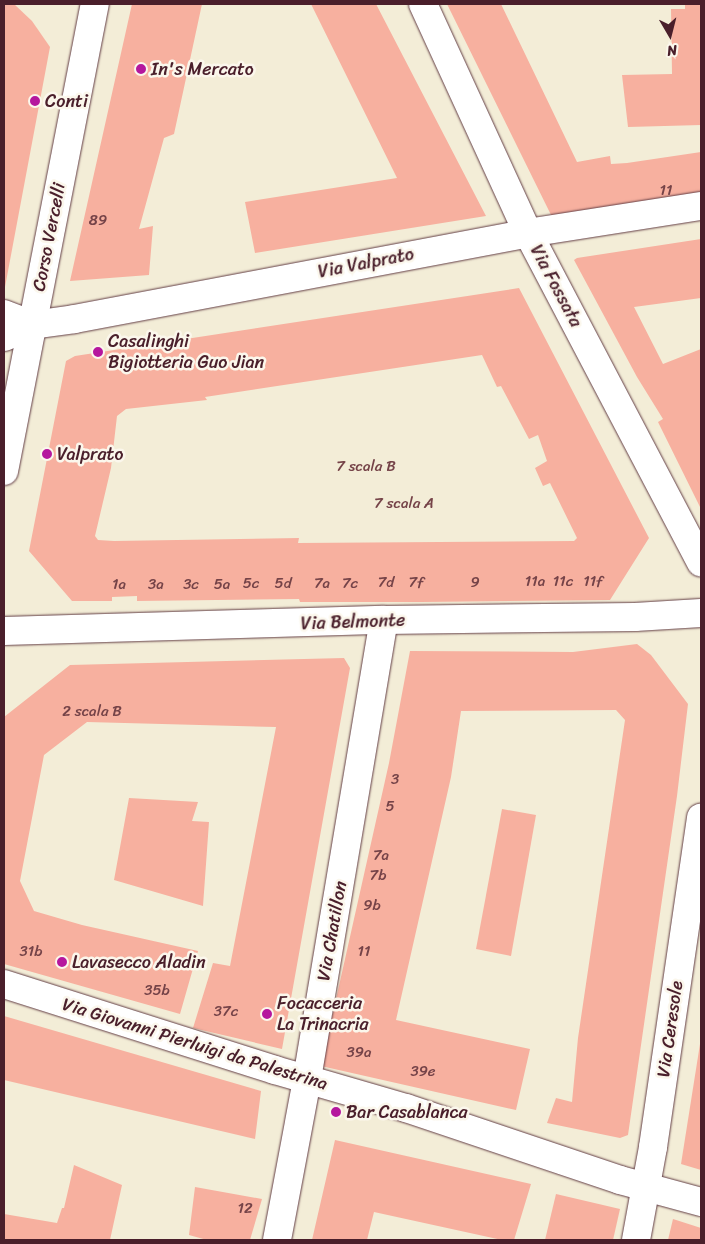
<!DOCTYPE html>
<style>
body{margin:0}
#map{position:relative;width:705px;height:1244px;overflow:hidden;background:#f3edd7;font-family:Sriracha,sans-serif}
div>[style]{position:absolute}
.building>*{inset:0;background:#f7b09f}
.roads{filter:drop-shadow(0 0 1px #633e45) drop-shadow(0 0 1px #633e45)}
.minor>*{height:28px;margin:-14px;padding:0 14px;transform-origin:14px;border-radius:14px;background:#fff}
.tertiary>*{height:28px;margin:-14px;padding:0 14px;transform-origin:14px;border-radius:14px;background:#fff}
.dots>*{width:14px;height:14px;translate:-50% -50%;box-sizing:border-box;border:2px solid #fbf7ec;border-radius:50%}
span{translate:-50% -50%;white-space:nowrap;text-align:center;line-height:1.15;-webkit-text-stroke:5px #fbf7ec;paint-order:stroke}
.number-label{font-size:15px;color:#754348}
.number-label span{-webkit-text-stroke-width:0}
.poi-label{font-size:18px;color:#4a1f2b}
.left{translate:0 -50%;text-align:left}
.street-label{font-size:18px;color:#4a1f2b}
.frame{position:absolute;inset:0;border:5px solid #4a1f2b;pointer-events:none}
.north{position:absolute;left:645px;top:10px;width:50px;height:50px;-webkit-text-stroke:4px #fbf7ec;paint-order:stroke;rotate:172deg;font-size:14px;font-weight:700;line-height:20px;text-align:center;color:#4a1f2b}
.north::after{content:'';display:block;margin:auto;width:18px;height:22px;background:#4a1f2b;clip-path:polygon(50% 0,100% 100%,50% 72%,0 100%)}
</style>
<div id="map">
<div class="building">
<i style="clip-path:polygon(4px 4px,14px 4px,32px 21px,50px 47px,5px 287px)"></i>
<i style="clip-path:polygon(132px 4px,202px 4px,174px 134px,164px 138px,139px 229px,153px 226px,149px 275px,70px 281px)"></i>
<i style="clip-path:polygon(311px 4px,376px 4px,486px 216px,255px 253px,245px 202px,397px 178px)"></i>
<i style="clip-path:polygon(447px 4px,501px 4px,577px 162px,610px 156px,611px 164px,627px 163px,701px 152px,701px 198px,553px 219px)"></i>
<i style="clip-path:polygon(685px 4px,701px 4px,701px 125px,628px 127px,622px 75px,672px 74px,671px 9px,685px 9px)"></i>
<i style="clip-path:polygon(701px 239px,701px 298px,634px 307px,663px 364px,701px 349px,701px 509px,658px 422px,663px 419px,637px 377px,574px 260px,577px 258px)"></i>
<i style="clip-path:polygon(evenodd,519px 288px,649px 538px,610px 600px,421px 602px,300px 602px,299px 599px,137px 601px,137px 596px,112px 597px,112px 601px,72px 601px,29px 551px,66px 361px,75px 356px,519px 288px,482px 355px,497px 387px,501px 386px,529px 439px,538px 435px,547px 461px,535px 468px,543px 486px,550px 483px,577px 538px,574px 541px,298px 543px,299px 538px,114px 541px,98px 540px,95px 536px,111px 468px,117px 416px,126px 409px,207px 400px,205px 397px,482px 355px)"></i>
<i style="clip-path:polygon(637px 644px,651px 655px,688px 704px,677px 796px,628px 1135px,620px 1138px,547px 1123px,556px 1098px,572px 1102px,578px 1038px,625px 720px,616px 710px,461px 711px,451px 777px,396px 1020px,530px 1049px,516px 1110px,321px 1066px,389px 763px,410px 651px,573px 652px)"></i>
<i style="clip-path:polygon(344px 658px,350px 668px,282px 1049px,193px 1028px,213px 963px,230px 966px,276px 727px,87px 722px,44px 755px,20px 881px,34px 911px,82px 925px,198px 951px,180px 1014px,4px 964px,4px 717px,70px 665px)"></i>
<i style="clip-path:polygon(129px 798px,198px 802px,192px 821px,209px 822px,203px 906px,114px 880px)"></i>
<i style="clip-path:polygon(502px 809px,536px 815px,511px 956px,476px 949px)"></i>
<i style="clip-path:polygon(4px 1016px,261px 1091px,255px 1139px,4px 1080px)"></i>
<i style="clip-path:polygon(700px 1044px,701px 1044px,701px 1170px,681px 1164px)"></i>
<i style="clip-path:polygon(335px 1140px,531px 1184px,514px 1240px,502px 1240px,374px 1212px,367px 1240px,312px 1240px)"></i>
<i style="clip-path:polygon(74px 1165px,122px 1185px,110px 1240px,4px 1240px,4px 1214px,57px 1223px,62px 1208px,64px 1208px)"></i>
<i style="clip-path:polygon(195px 1187px,262px 1199px,250px 1240px,207px 1240px,189px 1235px)"></i>
<i style="clip-path:polygon(556px 1194px,620px 1209px,613px 1240px,545px 1240px)"></i>
<i style="clip-path:polygon(673px 1219px,701px 1228px,701px 1240px,668px 1240px)"></i>
</div>
<div class="roads">
<div class="minor">
<i style="left:423px;top:4px;width:252px;rotate:65.4deg"></i>
<i style="left:528px;top:233px;width:372px;rotate:62.3deg"></i>
<i style="left:4px;top:314px;width:30px;rotate:21deg"></i>
<i style="left:4px;top:337px;width:30px;rotate:-23deg"></i>
<i style="left:32px;top:325px;width:43px;rotate:-7.9deg"></i>
<i style="left:75px;top:319px;width:461px;rotate:-10.7deg"></i>
<i style="left:528px;top:233px;width:175px;rotate:-8.9deg"></i>
<i style="left:4px;top:631px;width:380px;rotate:-1.7deg"></i>
<i style="left:384px;top:620px;width:251px;rotate:-0.7deg"></i>
<i style="left:635px;top:617px;width:66px;rotate:-3.5deg"></i>
<i style="left:277px;top:1240px;width:164px;rotate:-79.4deg"></i>
<i style="left:307px;top:1079px;width:465px;rotate:-80.5deg"></i>
<i style="left:636px;top:1240px;width:95px;rotate:-79.6deg"></i>
<i style="left:653px;top:1147px;width:333px;rotate:-81.7deg"></i>
</div>
<div class="tertiary">
<i style="left:4px;top:471px;width:476px;rotate:-79deg"></i>
<i style="left:4px;top:984px;width:284px;rotate:17.6deg"></i>
<i style="left:275px;top:1070px;width:136px;rotate:16.2deg"></i>
<i style="left:406px;top:1108px;width:226px;rotate:18.6deg"></i>
<i style="left:620px;top:1180px;width:84px;rotate:15.2deg"></i>
</div>
</div>
<div class="dots">
<i style="left:141px;top:69px;background:#b5179e"></i>
<i style="left:35px;top:101px;background:#b5179e"></i>
<i style="left:98px;top:352px;background:#b5179e"></i>
<i style="left:47px;top:454px;background:#b5179e"></i>
<i style="left:62px;top:962px;background:#b5179e"></i>
<i style="left:267px;top:1014px;background:#b5179e"></i>
<i style="left:336px;top:1112px;background:#b5179e"></i>
</div>
<div class="number-label">
<span style="left:666px;top:191px">11</span>
<span style="left:98px;top:221px">89</span>
<span style="left:366px;top:467px">7 scala B</span>
<span style="left:404px;top:504px">7 scala A</span>
<span style="left:535px;top:582px">11a</span>
<span style="left:563px;top:582px">11c</span>
<span style="left:593px;top:582px">11f</span>
<span style="left:386px;top:583px">7d</span>
<span style="left:416px;top:583px">7f</span>
<span style="left:475px;top:583px">9</span>
<span style="left:251px;top:584px">5c</span>
<span style="left:283px;top:584px">5d</span>
<span style="left:322px;top:584px">7a</span>
<span style="left:350px;top:584px">7c</span>
<span style="left:119px;top:585px">1a</span>
<span style="left:156px;top:585px">3a</span>
<span style="left:191px;top:585px">3c</span>
<span style="left:222px;top:585px">5a</span>
<span style="left:92px;top:712px">2 scala B</span>
<span style="left:395px;top:780px">3</span>
<span style="left:390px;top:807px">5</span>
<span style="left:381px;top:856px">7a</span>
<span style="left:378px;top:876px">7b</span>
<span style="left:372px;top:906px">9b</span>
<span style="left:31px;top:952px">31b</span>
<span style="left:364px;top:952px">11</span>
<span style="left:157px;top:991px">35b</span>
<span style="left:226px;top:1012px">37c</span>
<span style="left:359px;top:1053px">39a</span>
<span style="left:423px;top:1072px">39e</span>
<span style="left:245px;top:1209px">12</span>
</div>
<div class="poi-label">
<span class="left" style="left:151px;top:69px">In's Mercato</span>
<span class="left" style="left:45px;top:101px">Conti</span>
<span class="left" style="left:108px;top:352px">Casalinghi<br>Bigiotteria Guo Jian</span>
<span class="left" style="left:57px;top:454px">Valprato</span>
<span class="left" style="left:72px;top:962px">Lavasecco Aladin</span>
<span class="left" style="left:277px;top:1014px">Focacceria<br>La Trinacria</span>
<span class="left" style="left:346px;top:1112px">Bar Casablanca</span>
</div>
<div class="street-label">
<span style="left:49px;top:237px;rotate:-79deg">Corso Vercelli</span>
<span style="left:366px;top:263px;rotate:-11deg">Via Valprato</span>
<span style="left:556px;top:286px;rotate:62deg">Via Fossata</span>
<span style="left:353px;top:622px;rotate:-2deg">Via Belmonte</span>
<span style="left:332px;top:931px;rotate:-80deg">Via Chatillon</span>
<span style="left:670px;top:1029px;rotate:-82deg">Via Ceresole</span>
<span style="left:195px;top:1044px;rotate:17deg">Via Giovanni Pierluigi da Palestrina</span>
</div>
<div class="frame"></div>
<div class="north">N</div>
</div>
